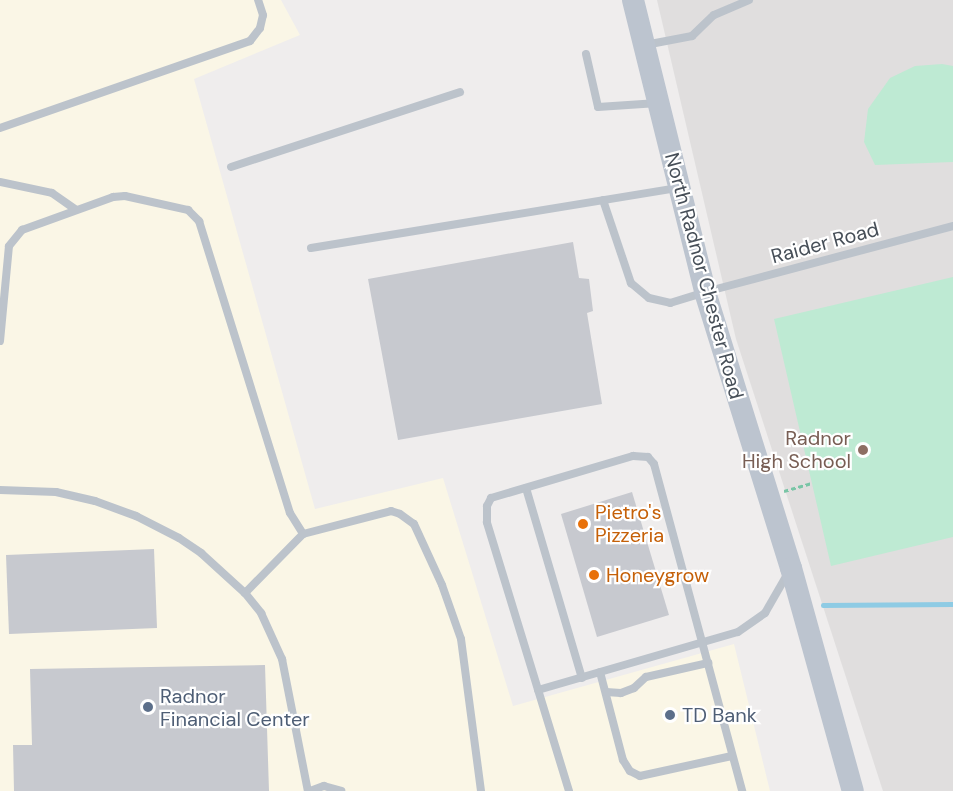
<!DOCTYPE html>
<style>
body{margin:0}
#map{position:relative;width:953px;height:791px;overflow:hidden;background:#efeded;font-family:"DM Sans",sans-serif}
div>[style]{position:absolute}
.commercial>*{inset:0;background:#faf6e6}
.education>*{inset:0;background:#e0dede}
.green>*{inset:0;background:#beead3}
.stream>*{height:4.5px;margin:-2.25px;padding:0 2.25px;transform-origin:2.25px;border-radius:2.25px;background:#8ecbe4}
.building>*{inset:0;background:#c7c9cf}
.path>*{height:3px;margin-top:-1.5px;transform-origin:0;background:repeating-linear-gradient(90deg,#79c5a6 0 4.5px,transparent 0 7.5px)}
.service>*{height:8px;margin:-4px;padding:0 4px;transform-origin:4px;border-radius:4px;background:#bcc3cb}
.secondary>*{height:22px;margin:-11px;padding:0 11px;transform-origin:11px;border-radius:11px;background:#bcc4cf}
.dots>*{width:16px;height:16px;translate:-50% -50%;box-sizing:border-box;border:3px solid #fff;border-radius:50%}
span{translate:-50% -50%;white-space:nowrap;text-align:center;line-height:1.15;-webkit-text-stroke:4.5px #fff;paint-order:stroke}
.street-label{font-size:20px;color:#474f58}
.education-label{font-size:20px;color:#785e54}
.right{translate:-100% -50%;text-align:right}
.food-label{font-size:20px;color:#c56008}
.left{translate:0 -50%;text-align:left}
.service-label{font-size:20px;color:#4e5e75}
</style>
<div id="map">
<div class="commercial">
<i style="clip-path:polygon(0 0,281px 0,300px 35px,194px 79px,315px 509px,443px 478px,513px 706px,734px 644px,770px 791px,0 791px)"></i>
</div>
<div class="education">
<i style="clip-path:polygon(657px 0,953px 0,953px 791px,883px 791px,736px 339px)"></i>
</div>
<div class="green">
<i style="clip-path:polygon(942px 64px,953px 66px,953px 162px,875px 165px,864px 142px,868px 109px,890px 78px,915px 66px)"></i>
<i style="clip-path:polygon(953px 277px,953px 537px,831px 566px,774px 319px)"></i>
</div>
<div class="stream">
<i style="left:823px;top:605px;width:130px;rotate:-0.4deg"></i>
</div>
<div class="building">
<i style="clip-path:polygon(573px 242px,579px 278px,589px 279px,593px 311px,587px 313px,602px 404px,398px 440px,368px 279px)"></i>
<i style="clip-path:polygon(632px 492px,669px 615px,597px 637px,561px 514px)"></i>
<i style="clip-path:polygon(154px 549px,157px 628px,9px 634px,6px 555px)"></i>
<i style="clip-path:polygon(265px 665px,269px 791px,14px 791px,13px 745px,32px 745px,30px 669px)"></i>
</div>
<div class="path">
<i style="left:784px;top:491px;width:29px;rotate:-16deg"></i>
</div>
<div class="service">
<i style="left:645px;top:45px;width:48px;rotate:-10.8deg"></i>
<i style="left:692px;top:36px;width:30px;rotate:-44deg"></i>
<i style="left:714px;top:15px;width:38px;rotate:-23deg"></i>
<i style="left:586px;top:54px;width:54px;rotate:77.2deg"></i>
<i style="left:598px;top:107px;width:60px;rotate:-3.8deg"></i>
<i style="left:0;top:128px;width:265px;rotate:-19.2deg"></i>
<i style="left:250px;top:41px;width:16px;rotate:-52deg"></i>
<i style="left:260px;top:28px;width:13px;rotate:-77deg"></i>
<i style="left:263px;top:15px;width:16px;rotate:-108deg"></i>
<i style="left:231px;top:167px;width:241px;rotate:-18.1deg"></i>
<i style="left:0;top:182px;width:53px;rotate:11.9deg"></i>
<i style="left:52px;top:193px;width:29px;rotate:35deg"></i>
<i style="left:603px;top:200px;width:88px;rotate:71.4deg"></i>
<i style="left:631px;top:283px;width:23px;rotate:40deg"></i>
<i style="left:649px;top:298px;width:22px;rotate:13deg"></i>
<i style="left:670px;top:303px;width:37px;rotate:-17deg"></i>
<i style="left:705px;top:292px;width:257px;rotate:-14.9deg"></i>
<i style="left:311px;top:248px;width:372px;rotate:-9.3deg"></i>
<i style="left:0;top:341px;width:95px;rotate:-84.6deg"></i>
<i style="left:9px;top:246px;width:21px;rotate:-51deg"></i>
<i style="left:22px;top:230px;width:97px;rotate:-19.9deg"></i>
<i style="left:113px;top:197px;width:12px;rotate:-5deg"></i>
<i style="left:125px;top:196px;width:65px;rotate:12.5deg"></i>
<i style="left:188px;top:210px;width:16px;rotate:45deg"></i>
<i style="left:199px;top:221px;width:306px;rotate:72.7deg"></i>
<i style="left:290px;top:513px;width:25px;rotate:58deg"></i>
<i style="left:303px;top:534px;width:83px;rotate:134.5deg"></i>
<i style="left:526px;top:488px;width:198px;rotate:73.6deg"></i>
<i style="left:0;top:490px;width:56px;rotate:2deg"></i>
<i style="left:56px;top:492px;width:40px;rotate:13deg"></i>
<i style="left:95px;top:501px;width:44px;rotate:20.1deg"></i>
<i style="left:136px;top:516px;width:48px;rotate:27.1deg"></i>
<i style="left:179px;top:538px;width:27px;rotate:34deg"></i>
<i style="left:201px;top:553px;width:59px;rotate:42.3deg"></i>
<i style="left:245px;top:593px;width:26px;rotate:51deg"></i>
<i style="left:261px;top:613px;width:51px;rotate:65.5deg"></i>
<i style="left:282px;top:659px;width:135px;rotate:78.9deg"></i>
<i style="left:303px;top:534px;width:91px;rotate:-14.6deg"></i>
<i style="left:391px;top:511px;width:9px;rotate:18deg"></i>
<i style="left:400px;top:514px;width:17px;rotate:36deg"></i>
<i style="left:414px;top:524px;width:67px;rotate:65.3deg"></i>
<i style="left:442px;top:585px;width:57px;rotate:70.6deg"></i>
<i style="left:461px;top:639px;width:153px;rotate:82.5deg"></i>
<i style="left:600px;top:672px;width:91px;rotate:75.4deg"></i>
<i style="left:623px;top:760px;width:13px;rotate:58deg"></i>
<i style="left:630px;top:771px;width:11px;rotate:27deg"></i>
<i style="left:640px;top:776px;width:94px;rotate:-12.3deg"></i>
<i style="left:538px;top:690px;width:208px;rotate:-16.2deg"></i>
<i style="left:738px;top:632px;width:33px;rotate:-35deg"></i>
<i style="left:765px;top:613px;width:46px;rotate:-60.1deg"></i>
<i style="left:606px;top:692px;width:15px;rotate:4deg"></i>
<i style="left:621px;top:693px;width:14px;rotate:-21deg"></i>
<i style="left:634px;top:688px;width:16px;rotate:-43deg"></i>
<i style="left:646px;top:677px;width:64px;rotate:-12.7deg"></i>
<i style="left:310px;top:791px;width:15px;rotate:-20deg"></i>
<i style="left:324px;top:786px;width:18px;rotate:16deg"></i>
<i style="left:569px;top:791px;width:281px;rotate:-107deg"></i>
<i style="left:487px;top:522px;width:16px;rotate:-90deg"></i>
<i style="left:487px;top:506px;width:9px;rotate:-63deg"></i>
<i style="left:491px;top:498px;width:148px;rotate:-16.5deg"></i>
<i style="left:633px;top:456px;width:15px;rotate:4deg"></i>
<i style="left:648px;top:457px;width:9px;rotate:49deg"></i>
<i style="left:654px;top:464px;width:339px;rotate:74.9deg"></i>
</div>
<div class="secondary">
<i style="left:633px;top:0;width:301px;rotate:76.1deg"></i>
<i style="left:705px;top:292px;width:289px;rotate:72.7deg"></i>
<i style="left:791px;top:568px;width:231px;rotate:74.5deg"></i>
</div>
<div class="dots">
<i style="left:863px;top:450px;background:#8d6e63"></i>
<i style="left:583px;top:524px;background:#e8710a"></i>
<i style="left:594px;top:575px;background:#e8710a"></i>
<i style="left:148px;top:707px;background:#5c6f8a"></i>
<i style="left:670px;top:715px;background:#5c6f8a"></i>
</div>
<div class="street-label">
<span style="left:825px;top:243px;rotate:-15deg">Raider Road</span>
<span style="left:704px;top:276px;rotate:75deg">North Radnor Chester Road</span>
</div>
<div class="education-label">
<span class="right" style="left:851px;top:450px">Radnor<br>High School</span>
</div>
<div class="food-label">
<span class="left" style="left:595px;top:524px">Pietro's<br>Pizzeria</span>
<span class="left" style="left:606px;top:575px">Honeygrow</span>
</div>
<div class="service-label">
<span class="left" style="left:160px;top:708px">Radnor<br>Financial Center</span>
<span class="left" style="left:682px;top:715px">TD Bank</span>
</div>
</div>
